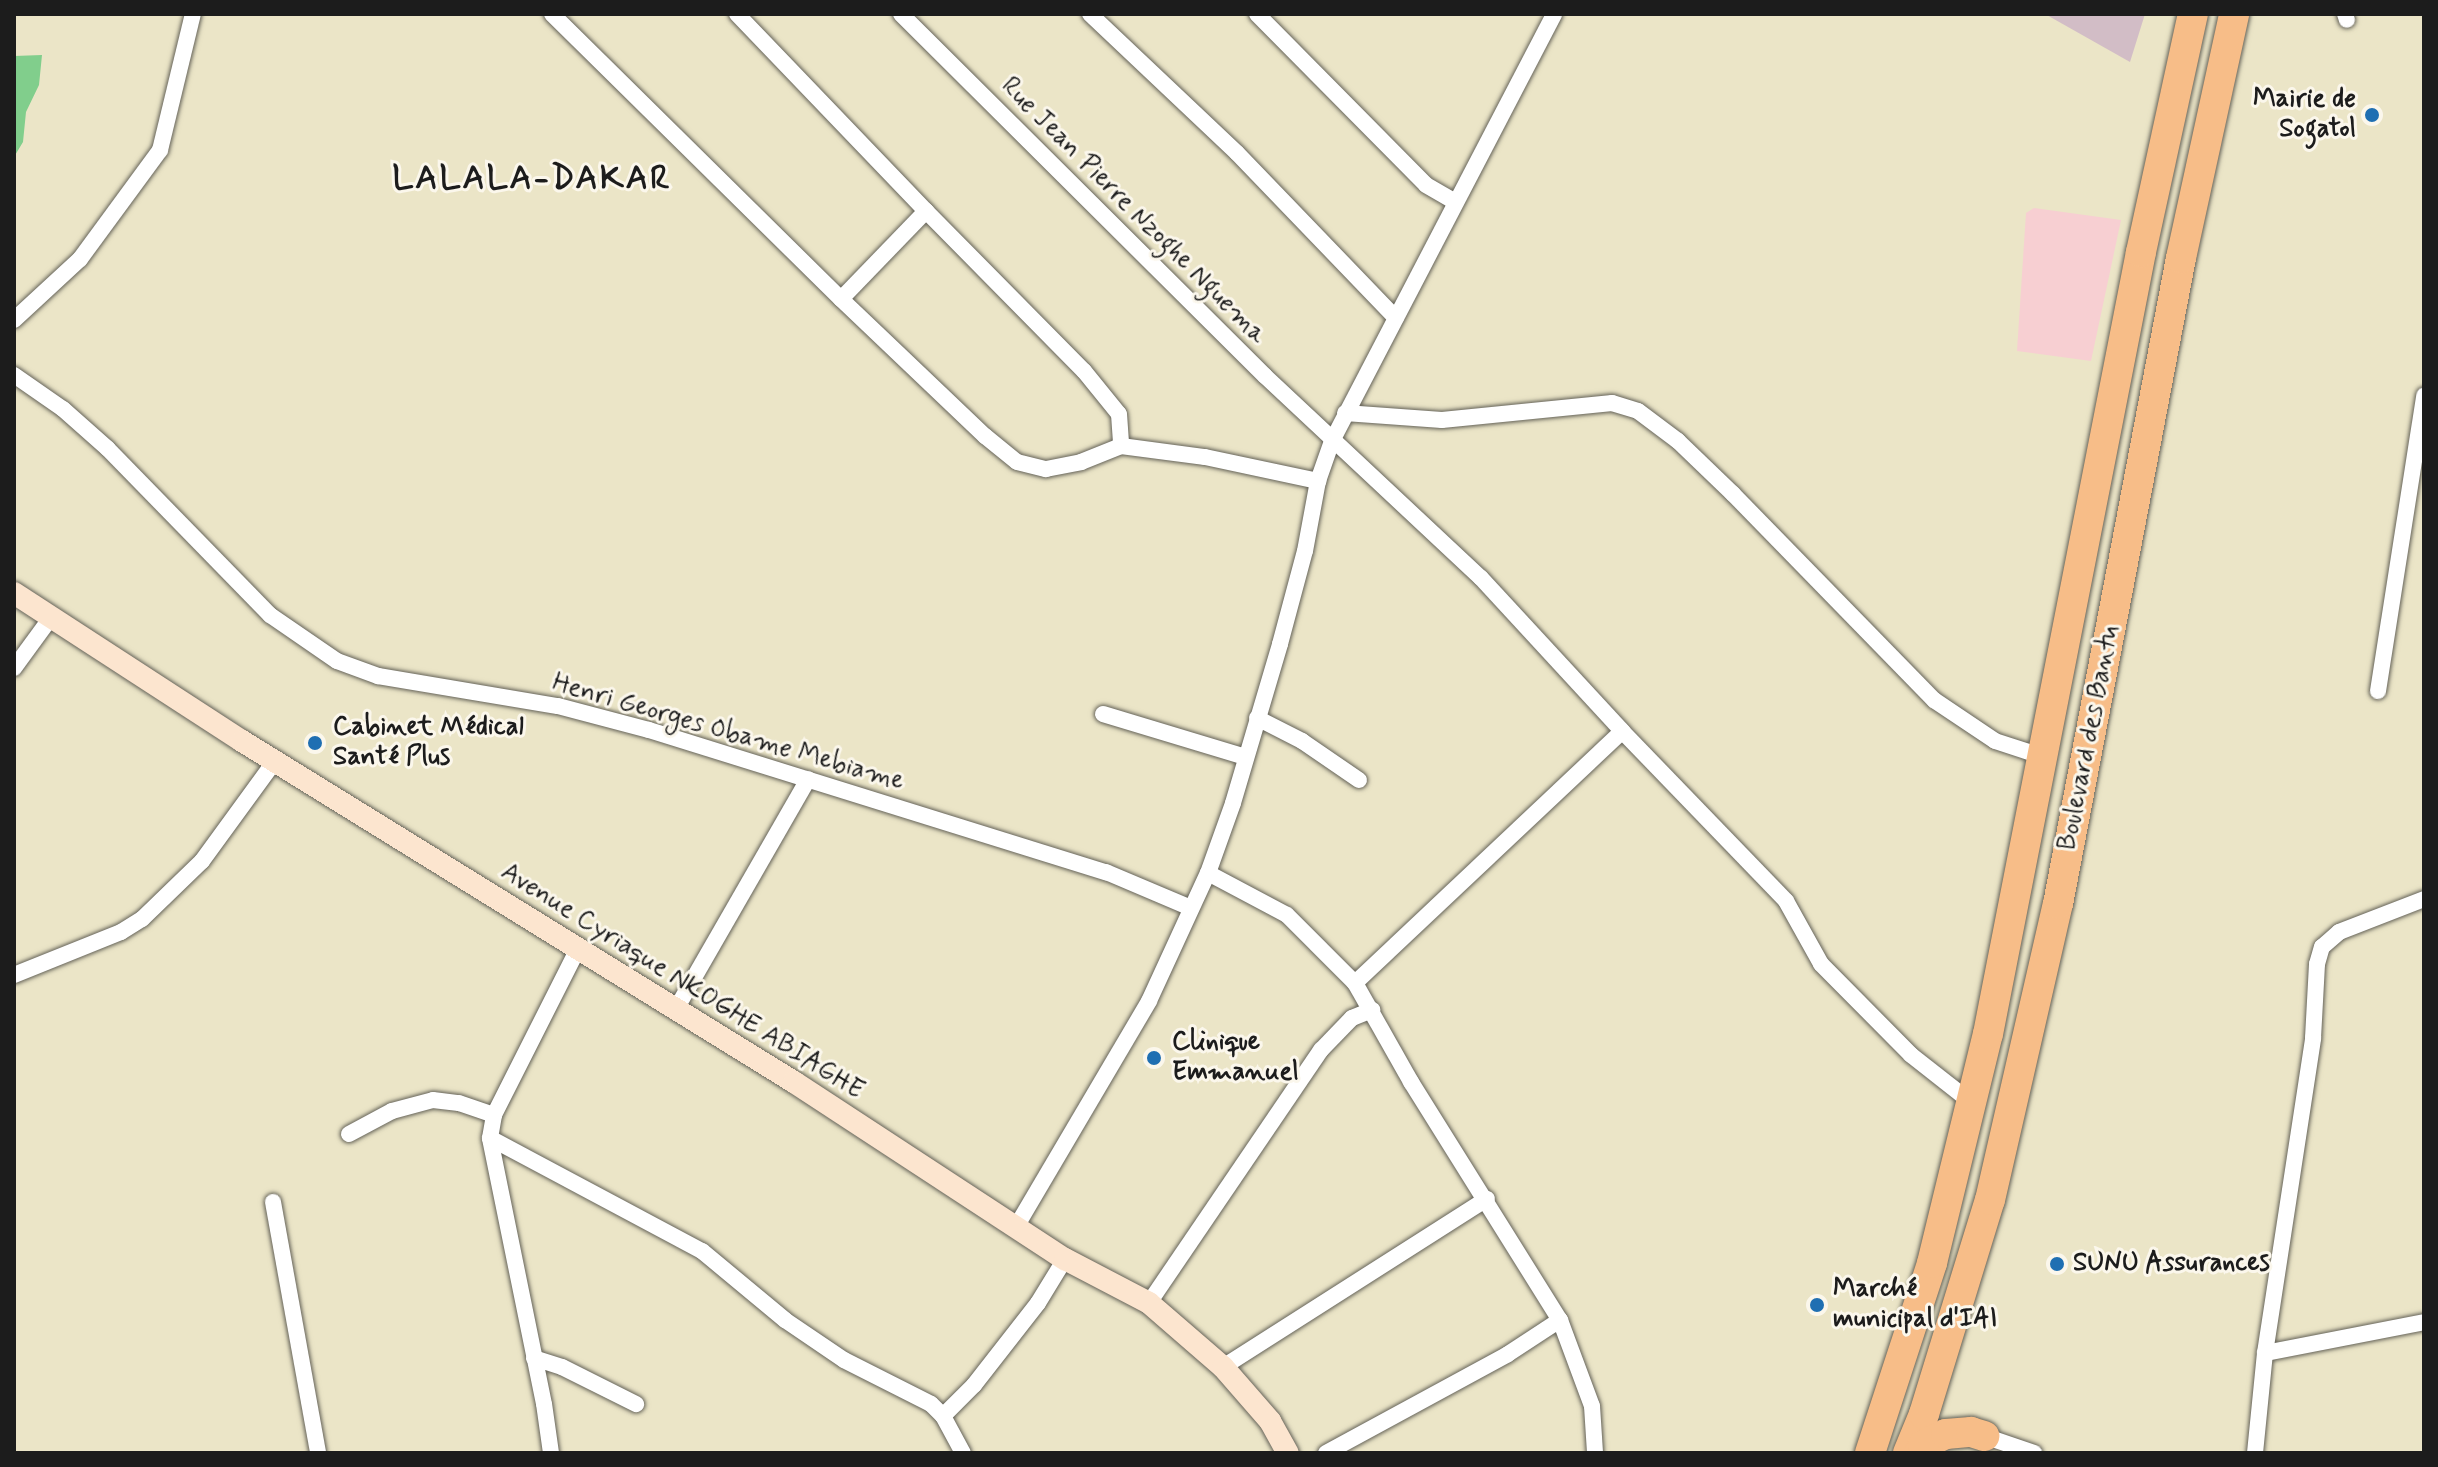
<!DOCTYPE html>
<meta charset="utf-8">
<style>
body{margin:0}
#map{position:relative;width:2438px;height:1467px;overflow:hidden;background:#ebe5c7;font-family:Mynerve,sans-serif}
div>[style]{position:absolute}
.built>*{inset:0;background:#f7cfd2}
.industrial>*{inset:0;background:#d2bdc6}
.green>*{inset:0;background:#81ce8c}
.roads{filter:drop-shadow(0 0 2px #646258) drop-shadow(0 0 2px #646258)}
.street>*{height:16px;margin:-8px;padding:0 8px;transform-origin:8px;border-radius:8px;background:#fff}
.secondary>*{height:22px;margin:-11px;padding:0 11px;transform-origin:11px;border-radius:11px;background:#fce5cf}
.highway>*{height:30px;margin:-15px;padding:0 15px;transform-origin:15px;border-radius:15px;background:#f7bd88}
.dots>*{width:22px;height:22px;translate:-50% -50%;box-sizing:border-box;border:4px solid #fbf7ec;border-radius:50%}
span{translate:-50% -50%;white-space:nowrap;text-align:center;line-height:1.15;-webkit-text-stroke:6px #fbf7ec;paint-order:stroke}
.poi-label{font-size:26px;color:#1c1c1c;font-weight:700}
.right{translate:-100% -50%;text-align:right}
.left{translate:0 -50%;text-align:left}
.street-label{font-size:26px;color:#1c1c1c}
.district-label{font-size:34px;color:#1c1c1c;font-weight:700;letter-spacing:2px}
.frame{position:absolute;inset:0;border:16px solid #1c1c1c;pointer-events:none}
</style>
<div id="map">
<div class="built">
<i style="clip-path:polygon(2034px 208px,2121px 220px,2091px 361px,2017px 351px,2026px 213px)"></i>
</div>
<div class="industrial">
<i style="clip-path:polygon(2045px 14px,2145px 14px,2130px 62px)"></i>
</div>
<div class="green">
<i style="clip-path:polygon(42px 55px,39px 85px,26px 112px,23px 142px,14px 157px,14px 56px)"></i>
</div>
<div class="roads">
<div class="street">
<i style="left:552px;top:14px;width:406px;rotate:44.6deg"></i>
<i style="left:841px;top:299px;width:199px;rotate:43.6deg"></i>
<i style="left:985px;top:436px;width:41px;rotate:39.1deg"></i>
<i style="left:1017px;top:462px;width:30px;rotate:14deg"></i>
<i style="left:1046px;top:469px;width:36px;rotate:-11deg"></i>
<i style="left:1081px;top:462px;width:43px;rotate:-21.8deg"></i>
<i style="left:1121px;top:446px;width:85px;rotate:7.5deg"></i>
<i style="left:1205px;top:457px;width:116px;rotate:12deg"></i>
<i style="left:737px;top:14px;width:273px;rotate:46.2deg"></i>
<i style="left:926px;top:211px;width:122px;rotate:134deg"></i>
<i style="left:901px;top:14px;width:513px;rotate:44.84deg"></i>
<i style="left:1265px;top:376px;width:296px;rotate:43.1deg"></i>
<i style="left:1481px;top:578px;width:208px;rotate:47.3deg"></i>
<i style="left:1622px;top:731px;width:236px;rotate:46deg"></i>
<i style="left:1786px;top:901px;width:72px;rotate:60.9deg"></i>
<i style="left:1821px;top:964px;width:128px;rotate:45.3deg"></i>
<i style="left:1911px;top:1055px;width:76px;rotate:38.1deg"></i>
<i style="left:1090px;top:14px;width:202px;rotate:43.4deg"></i>
<i style="left:1237px;top:153px;width:229px;rotate:46.1deg"></i>
<i style="left:1257px;top:14px;width:240px;rotate:45.3deg"></i>
<i style="left:1426px;top:185px;width:34px;rotate:30deg"></i>
<i style="left:2345px;top:14px;width:6px;rotate:72deg"></i>
<i style="left:926px;top:211px;width:225px;rotate:45.4deg"></i>
<i style="left:1084px;top:371px;width:55px;rotate:50.9deg"></i>
<i style="left:1119px;top:414px;width:32px;rotate:86deg"></i>
<i style="left:14px;top:320px;width:90px;rotate:-42.7deg"></i>
<i style="left:80px;top:259px;width:135px;rotate:-53.7deg"></i>
<i style="left:160px;top:150px;width:140px;rotate:-76.4deg"></i>
<i style="left:14px;top:375px;width:60px;rotate:34.8deg"></i>
<i style="left:63px;top:409px;width:60px;rotate:41.6deg"></i>
<i style="left:108px;top:449px;width:232px;rotate:45.7deg"></i>
<i style="left:270px;top:615px;width:81px;rotate:34.5deg"></i>
<i style="left:337px;top:661px;width:44px;rotate:20.1deg"></i>
<i style="left:378px;top:676px;width:182px;rotate:9.5deg"></i>
<i style="left:558px;top:706px;width:94px;rotate:14.8deg"></i>
<i style="left:649px;top:730px;width:479px;rotate:17.3deg"></i>
<i style="left:1106px;top:872px;width:92px;rotate:23deg"></i>
<i style="left:1345px;top:413px;width:97px;rotate:4.1deg"></i>
<i style="left:1442px;top:420px;width:171px;rotate:-5.7deg"></i>
<i style="left:1612px;top:403px;width:27px;rotate:17deg"></i>
<i style="left:1638px;top:411px;width:50px;rotate:36.9deg"></i>
<i style="left:1678px;top:441px;width:76px;rotate:43.9deg"></i>
<i style="left:1733px;top:494px;width:288px;rotate:45.7deg"></i>
<i style="left:1934px;top:700px;width:73px;rotate:33.9deg"></i>
<i style="left:1995px;top:741px;width:48px;rotate:18.1deg"></i>
<i style="left:14px;top:668px;width:64px;rotate:-53.8deg"></i>
<i style="left:2378px;top:691px;width:299px;rotate:-81.1deg"></i>
<i style="left:1103px;top:714px;width:148px;rotate:16.8deg"></i>
<i style="left:1257px;top:718px;width:51px;rotate:27.1deg"></i>
<i style="left:1302px;top:741px;width:69px;rotate:34.4deg"></i>
<i style="left:1208px;top:873px;width:89px;rotate:28deg"></i>
<i style="left:1287px;top:915px;width:96px;rotate:45deg"></i>
<i style="left:1355px;top:983px;width:114px;rotate:60.5deg"></i>
<i style="left:1411px;top:1082px;width:281px;rotate:58deg"></i>
<i style="left:1560px;top:1320px;width:92px;rotate:69.6deg"></i>
<i style="left:1592px;top:1406px;width:47px;rotate:86.3deg"></i>
<i style="left:14px;top:975px;width:115px;rotate:-21.9deg"></i>
<i style="left:121px;top:932px;width:25px;rotate:-32deg"></i>
<i style="left:142px;top:919px;width:83px;rotate:-44deg"></i>
<i style="left:202px;top:861px;width:124px;rotate:-53.9deg"></i>
<i style="left:1355px;top:983px;width:367px;rotate:-43.3deg"></i>
<i style="left:676px;top:1009px;width:265px;rotate:-60.1deg"></i>
<i style="left:349px;top:1134px;width:49px;rotate:-28.1deg"></i>
<i style="left:392px;top:1111px;width:42px;rotate:-15deg"></i>
<i style="left:433px;top:1100px;width:26px;rotate:7deg"></i>
<i style="left:459px;top:1103px;width:37px;rotate:19deg"></i>
<i style="left:490px;top:1138px;width:240px;rotate:28.1deg"></i>
<i style="left:702px;top:1251px;width:108px;rotate:39.7deg"></i>
<i style="left:785px;top:1320px;width:71px;rotate:34.1deg"></i>
<i style="left:844px;top:1360px;width:97px;rotate:26.8deg"></i>
<i style="left:931px;top:1404px;width:17px;rotate:45deg"></i>
<i style="left:943px;top:1416px;width:42px;rotate:61.6deg"></i>
<i style="left:273px;top:1202px;width:255px;rotate:79.8deg"></i>
<i style="left:1016px;top:1227px;width:262px;rotate:-59.5deg"></i>
<i style="left:1149px;top:1001px;width:141px;rotate:-65.3deg"></i>
<i style="left:1208px;top:873px;width:74px;rotate:-70.3deg"></i>
<i style="left:1233px;top:803px;width:166px;rotate:-73.5deg"></i>
<i style="left:1280px;top:644px;width:96px;rotate:-75deg"></i>
<i style="left:1305px;top:551px;width:71px;rotate:-79.5deg"></i>
<i style="left:1318px;top:481px;width:42px;rotate:-70.7deg"></i>
<i style="left:1332px;top:441px;width:481px;rotate:-62.5deg"></i>
<i style="left:1149px;top:1303px;width:306px;rotate:-55.8deg"></i>
<i style="left:1321px;top:1050px;width:45px;rotate:-45.9deg"></i>
<i style="left:1352px;top:1018px;width:22px;rotate:-22deg"></i>
<i style="left:2265px;top:1353px;width:162px;rotate:-11deg"></i>
<i style="left:534px;top:1358px;width:29px;rotate:18deg"></i>
<i style="left:562px;top:1367px;width:83px;rotate:26.6deg"></i>
<i style="left:1223px;top:1367px;width:313px;rotate:-32.5deg"></i>
<i style="left:943px;top:1416px;width:44px;rotate:-45deg"></i>
<i style="left:974px;top:1385px;width:104px;rotate:-52deg"></i>
<i style="left:1038px;top:1303px;width:52px;rotate:-58.5deg"></i>
<i style="left:1984px;top:1436px;width:53px;rotate:18.8deg"></i>
<i style="left:551px;top:1453px;width:49px;rotate:-98.1deg"></i>
<i style="left:544px;top:1404px;width:271px;rotate:-101.5deg"></i>
<i style="left:490px;top:1138px;width:23px;rotate:-80deg"></i>
<i style="left:494px;top:1115px;width:186px;rotate:-63.2deg"></i>
<i style="left:1326px;top:1453px;width:207px;rotate:-28.5deg"></i>
<i style="left:1508px;top:1354px;width:62px;rotate:-33.2deg"></i>
<i style="left:2255px;top:1453px;width:100px;rotate:-84.3deg"></i>
<i style="left:2265px;top:1353px;width:319px;rotate:-81.3deg"></i>
<i style="left:2313px;top:1038px;width:74px;rotate:-86.9deg"></i>
<i style="left:2317px;top:964px;width:18px;rotate:-74deg"></i>
<i style="left:2322px;top:947px;width:23px;rotate:-41deg"></i>
<i style="left:2339px;top:932px;width:91px;rotate:-21.2deg"></i>
</div>
<div class="secondary">
<i style="left:14px;top:593px;width:272px;rotate:33deg"></i>
<i style="left:242px;top:741px;width:649px;rotate:31.71deg"></i>
<i style="left:794px;top:1082px;width:324px;rotate:33.2deg"></i>
<i style="left:1065px;top:1259px;width:95px;rotate:27.6deg"></i>
<i style="left:1149px;top:1303px;width:98px;rotate:40.9deg"></i>
<i style="left:1223px;top:1367px;width:72px;rotate:49deg"></i>
<i style="left:1270px;top:1421px;width:37px;rotate:61deg"></i>
</div>
<div class="highway">
<i style="left:1870px;top:1453px;width:200px;rotate:-71.9deg"></i>
<i style="left:1932px;top:1263px;width:236px;rotate:-76.3deg"></i>
<i style="left:1988px;top:1034px;width:797px;rotate:-78.93deg"></i>
<i style="left:2141px;top:252px;width:244px;rotate:-77.7deg"></i>
<i style="left:1908px;top:1453px;width:42px;rotate:-67.7deg"></i>
<i style="left:1924px;top:1414px;width:224px;rotate:-72.9deg"></i>
<i style="left:1990px;top:1200px;width:304px;rotate:-77.1deg"></i>
<i style="left:2058px;top:904px;width:658px;rotate:-79.22deg"></i>
<i style="left:2181px;top:258px;width:250px;rotate:-77.7deg"></i>
<i style="left:1919px;top:1453px;width:9px;rotate:-63deg"></i>
<i style="left:1923px;top:1445px;width:25px;rotate:-26deg"></i>
<i style="left:1946px;top:1434px;width:25px;rotate:-5deg"></i>
<i style="left:1971px;top:1432px;width:14px;rotate:17deg"></i>
</div>
</div>
<div class="dots">
<i style="left:2372px;top:115px;background:#1f6fb2"></i>
<i style="left:315px;top:743px;background:#1f6fb2"></i>
<i style="left:1154px;top:1058px;background:#1f6fb2"></i>
<i style="left:2057px;top:1264px;background:#1f6fb2"></i>
<i style="left:1817px;top:1305px;background:#1f6fb2"></i>
</div>
<div class="poi-label">
<span class="right" style="left:2356px;top:115px">Mairie de<br>Sogatol</span>
<span class="left" style="left:333px;top:743px">Cabinet Médical<br>Santé Plus</span>
<span class="left" style="left:1172px;top:1058px">Clinique<br>Emmanuel</span>
<span class="left" style="left:2073px;top:1264px">SUNU Assurances</span>
<span class="left" style="left:1833px;top:1305px">Marché<br>municipal d'IAI</span>
</div>
<div class="street-label">
<span style="left:1133px;top:211px;rotate:45deg">Rue Jean Pierre Nzoghe Nguema</span>
<span style="left:728px;top:733px;rotate:16deg">Henri Georges Obame Mebiame</span>
<span style="left:2090px;top:738px;rotate:-79deg">Boulevard des Bantu</span>
<span style="left:682px;top:982px;rotate:32deg">Avenue Cyriaque NKOGHE ABIAGHE</span>
</div>
<div class="district-label">
<span style="left:532px;top:179px">LALALA-DAKAR</span>
</div>
<div class="frame"></div>
</div>
